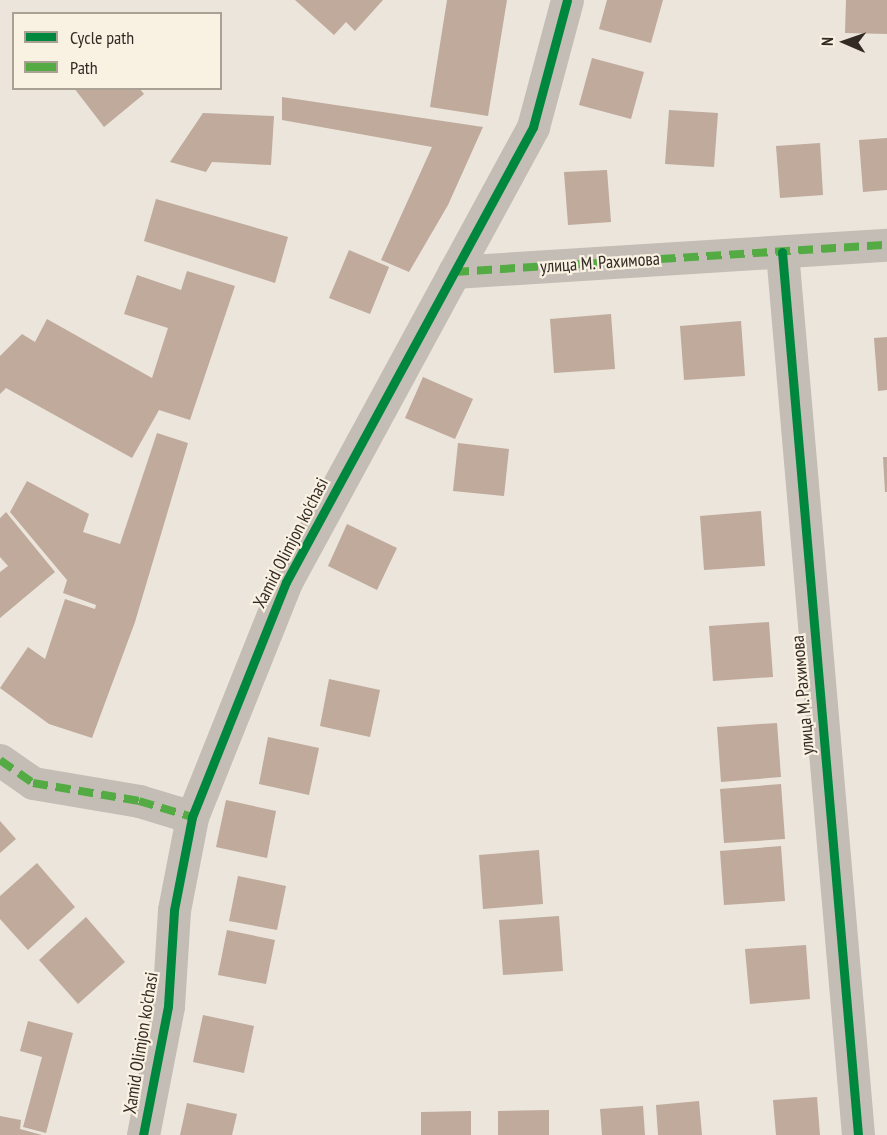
<!DOCTYPE html>
<meta charset="utf-8">
<style>
body{margin:0}
#map{position:relative;width:887px;height:1135px;overflow:hidden;background:#ebe5db;font-family:"PT Sans Narrow",sans-serif}
div>[style]{position:absolute}
.building>*{inset:0;background:#bfaa9c}
.street>*{height:33px;margin:-16.5px;padding:0 16.5px;transform-origin:16.5px;border-radius:16.5px;background:#c3bdb5}
.quiet>*{height:8px;margin-top:-4px;transform-origin:0;background:repeating-linear-gradient(90deg,#54ab44 0 15px,transparent 0 23px)}
.cycleway>*{height:9px;margin:-4.5px;padding:0 4.5px;transform-origin:4.5px;border-radius:4.5px;background:#00873e}
span{translate:-50% -50%;white-space:nowrap;text-align:center;line-height:1.15;-webkit-text-stroke:4.5px #f9f1e1;paint-order:stroke}
.street-label{font-size:18px;color:#332a24}
.legend{position:absolute;left:12px;top:12px;width:210px;height:78px;box-sizing:border-box;background:#f9f1e1;border:2px solid #aaa195;margin:0;padding:8px 10px;list-style:none;font-size:18px;color:#332a24}
.legend li{display:flex;align-items:center;gap:12px;height:30px}
.legend b{width:30px;border:2px solid #aaa195}
.north{position:absolute;left:815px;top:12px;width:60px;height:60px;-webkit-text-stroke:4px #f9f1e1;paint-order:stroke;rotate:272deg;font-size:16px;font-weight:700;line-height:24px;text-align:center;color:#332a24}
.north::after{content:'';display:block;margin:auto;width:21px;height:27px;background:#332a24;clip-path:polygon(50% 0,100% 100%,50% 72%,0 100%)}
</style>
<div id="map">
<div class="building">
<i style="clip-path:polygon(295px 0,383px 0,355px 31px,346px 22px,334px 35px)"></i>
<i style="clip-path:polygon(447px 0,507px 0,488px 116px,430px 107px)"></i>
<i style="clip-path:polygon(607px 0,663px 0,651px 43px,599px 29px)"></i>
<i style="clip-path:polygon(846px 0,887px 0,887px 34px,845px 33px)"></i>
<i style="clip-path:polygon(592px 58px,644px 72px,631px 119px,579px 105px)"></i>
<i style="clip-path:polygon(74px 88px,139px 88px,144px 94px,104px 127px)"></i>
<i style="clip-path:polygon(282px 97px,483px 127px,448px 205px,409px 272px,381px 260px,432px 147px,282px 120px)"></i>
<i style="clip-path:polygon(669px 110px,718px 113px,714px 167px,665px 164px)"></i>
<i style="clip-path:polygon(203px 113px,274px 116px,271px 165px,212px 162px,206px 172px,170px 162px)"></i>
<i style="clip-path:polygon(887px 138px,887px 190px,863px 192px,859px 140px)"></i>
<i style="clip-path:polygon(820px 143px,823px 195px,780px 198px,776px 146px)"></i>
<i style="clip-path:polygon(607px 170px,611px 222px,568px 225px,564px 172px)"></i>
<i style="clip-path:polygon(156px 199px,288px 237px,275px 283px,144px 241px)"></i>
<i style="clip-path:polygon(349px 250px,389px 267px,370px 314px,329px 298px)"></i>
<i style="clip-path:polygon(187px 271px,235px 286px,190px 420px,159px 410px,132px 458px,6px 388px,0 394px,0 356px,22px 334px,35px 342px,47px 319px,152px 378px,168px 328px,124px 314px,137px 275px,181px 290px)"></i>
<i style="clip-path:polygon(611px 314px,615px 369px,554px 373px,550px 319px)"></i>
<i style="clip-path:polygon(741px 321px,745px 376px,684px 380px,680px 326px)"></i>
<i style="clip-path:polygon(887px 337px,887px 390px,878px 391px,874px 338px)"></i>
<i style="clip-path:polygon(423px 377px,473px 399px,455px 439px,405px 418px)"></i>
<i style="clip-path:polygon(157px 433px,188px 443px,135px 622px,92px 738px,49px 724px,0 688px,28px 647px,45px 659px,65px 599px,95px 609px,96px 605px,63px 593px,67px 580px,10px 512px,27px 481px,89px 514px,83px 532px,120px 544px)"></i>
<i style="clip-path:polygon(458px 443px,509px 449px,504px 496px,453px 491px)"></i>
<i style="clip-path:polygon(883px 457px,887px 457px,887px 492px,885px 492px)"></i>
<i style="clip-path:polygon(761px 511px,765px 566px,704px 570px,700px 516px)"></i>
<i style="clip-path:polygon(6px 512px,55px 572px,0 618px,0 572px,8px 566px,0 557px,0 518px)"></i>
<i style="clip-path:polygon(347px 524px,397px 548px,377px 590px,328px 566px)"></i>
<i style="clip-path:polygon(769px 622px,773px 677px,713px 681px,709px 626px)"></i>
<i style="clip-path:polygon(329px 679px,380px 690px,370px 737px,320px 726px)"></i>
<i style="clip-path:polygon(777px 723px,781px 777px,721px 782px,717px 727px)"></i>
<i style="clip-path:polygon(268px 737px,319px 748px,309px 795px,259px 784px)"></i>
<i style="clip-path:polygon(781px 784px,785px 839px,724px 843px,720px 789px)"></i>
<i style="clip-path:polygon(226px 800px,276px 811px,267px 858px,216px 847px)"></i>
<i style="clip-path:polygon(0 821px,16px 839px,0 853px)"></i>
<i style="clip-path:polygon(781px 846px,785px 901px,724px 905px,720px 851px)"></i>
<i style="clip-path:polygon(539px 850px,543px 904px,483px 909px,479px 855px)"></i>
<i style="clip-path:polygon(37px 863px,75px 907px,28px 950px,0 919px,0 896px)"></i>
<i style="clip-path:polygon(238px 876px,286px 886px,277px 930px,229px 921px)"></i>
<i style="clip-path:polygon(559px 916px,563px 971px,503px 975px,499px 920px)"></i>
<i style="clip-path:polygon(86px 917px,125px 962px,78px 1004px,39px 960px)"></i>
<i style="clip-path:polygon(227px 930px,275px 940px,266px 984px,218px 975px)"></i>
<i style="clip-path:polygon(806px 945px,810px 999px,750px 1004px,745px 949px)"></i>
<i style="clip-path:polygon(203px 1015px,254px 1026px,244px 1073px,193px 1062px)"></i>
<i style="clip-path:polygon(28px 1021px,73px 1033px,46px 1133px,23px 1127px,42px 1057px,20px 1051px)"></i>
<i style="clip-path:polygon(817px 1097px,820px 1135px,776px 1135px,773px 1100px)"></i>
<i style="clip-path:polygon(699px 1101px,702px 1135px,658px 1135px,656px 1105px)"></i>
<i style="clip-path:polygon(187px 1103px,237px 1114px,232px 1135px,180px 1135px)"></i>
<i style="clip-path:polygon(643px 1106px,645px 1135px,602px 1135px,600px 1109px)"></i>
<i style="clip-path:polygon(549px 1110px,549px 1135px,498px 1135px,498px 1111px)"></i>
<i style="clip-path:polygon(471px 1111px,471px 1135px,421px 1135px,421px 1112px)"></i>
<i style="clip-path:polygon(0 1116px,21px 1120px,20px 1129px,42px 1135px,0 1135px)"></i>
</div>
<div class="street">
<i style="left:782px;top:252px;width:886px;rotate:85.08deg"></i>
<i style="left:454px;top:272px;width:434px;rotate:-3.6deg"></i>
<i style="left:0;top:760px;width:40px;rotate:34.9deg"></i>
<i style="left:33px;top:783px;width:108px;rotate:9.6deg"></i>
<i style="left:139px;top:801px;width:55px;rotate:16.8deg"></i>
<i style="left:143px;top:1135px;width:131px;rotate:-79deg"></i>
<i style="left:168px;top:1006px;width:96px;rotate:-86.4deg"></i>
<i style="left:174px;top:910px;width:95px;rotate:-79deg"></i>
<i style="left:192px;top:817px;width:253px;rotate:-68.2deg"></i>
<i style="left:286px;top:582px;width:518px;rotate:-61.5deg"></i>
<i style="left:533px;top:127px;width:131px;rotate:-75deg"></i>
</div>
<div class="quiet">
<i style="left:454px;top:272px;width:434px;rotate:-3.6deg"></i>
<i style="left:0;top:760px;width:40px;rotate:34.9deg"></i>
<i style="left:33px;top:783px;width:108px;rotate:9.6deg"></i>
<i style="left:139px;top:801px;width:55px;rotate:16.8deg"></i>
</div>
<div class="cycleway">
<i style="left:782px;top:252px;width:886px;rotate:85.08deg"></i>
<i style="left:143px;top:1135px;width:131px;rotate:-79deg"></i>
<i style="left:168px;top:1006px;width:96px;rotate:-86.4deg"></i>
<i style="left:174px;top:910px;width:95px;rotate:-79deg"></i>
<i style="left:192px;top:817px;width:253px;rotate:-68.2deg"></i>
<i style="left:286px;top:582px;width:518px;rotate:-61.5deg"></i>
<i style="left:533px;top:127px;width:131px;rotate:-75deg"></i>
</div>
<div class="street-label">
<span style="left:600px;top:263px;rotate:-4deg">улица М. Рахимова</span>
<span style="left:291px;top:543px;rotate:-63deg">Xamid Olimjon ko'chasi</span>
<span style="left:803px;top:695px;rotate:-95deg">улица М. Рахимова</span>
<span style="left:141px;top:1043px;rotate:-81deg">Xamid Olimjon ko'chasi</span>
</div>
<ul class="legend">
<li><b style="height:8px;background:#00873e"></b>Cycle path</li>
<li><b style="height:8px;background:#54ab44"></b>Path</li>
</ul>
<div class="north">N</div>
</div>
